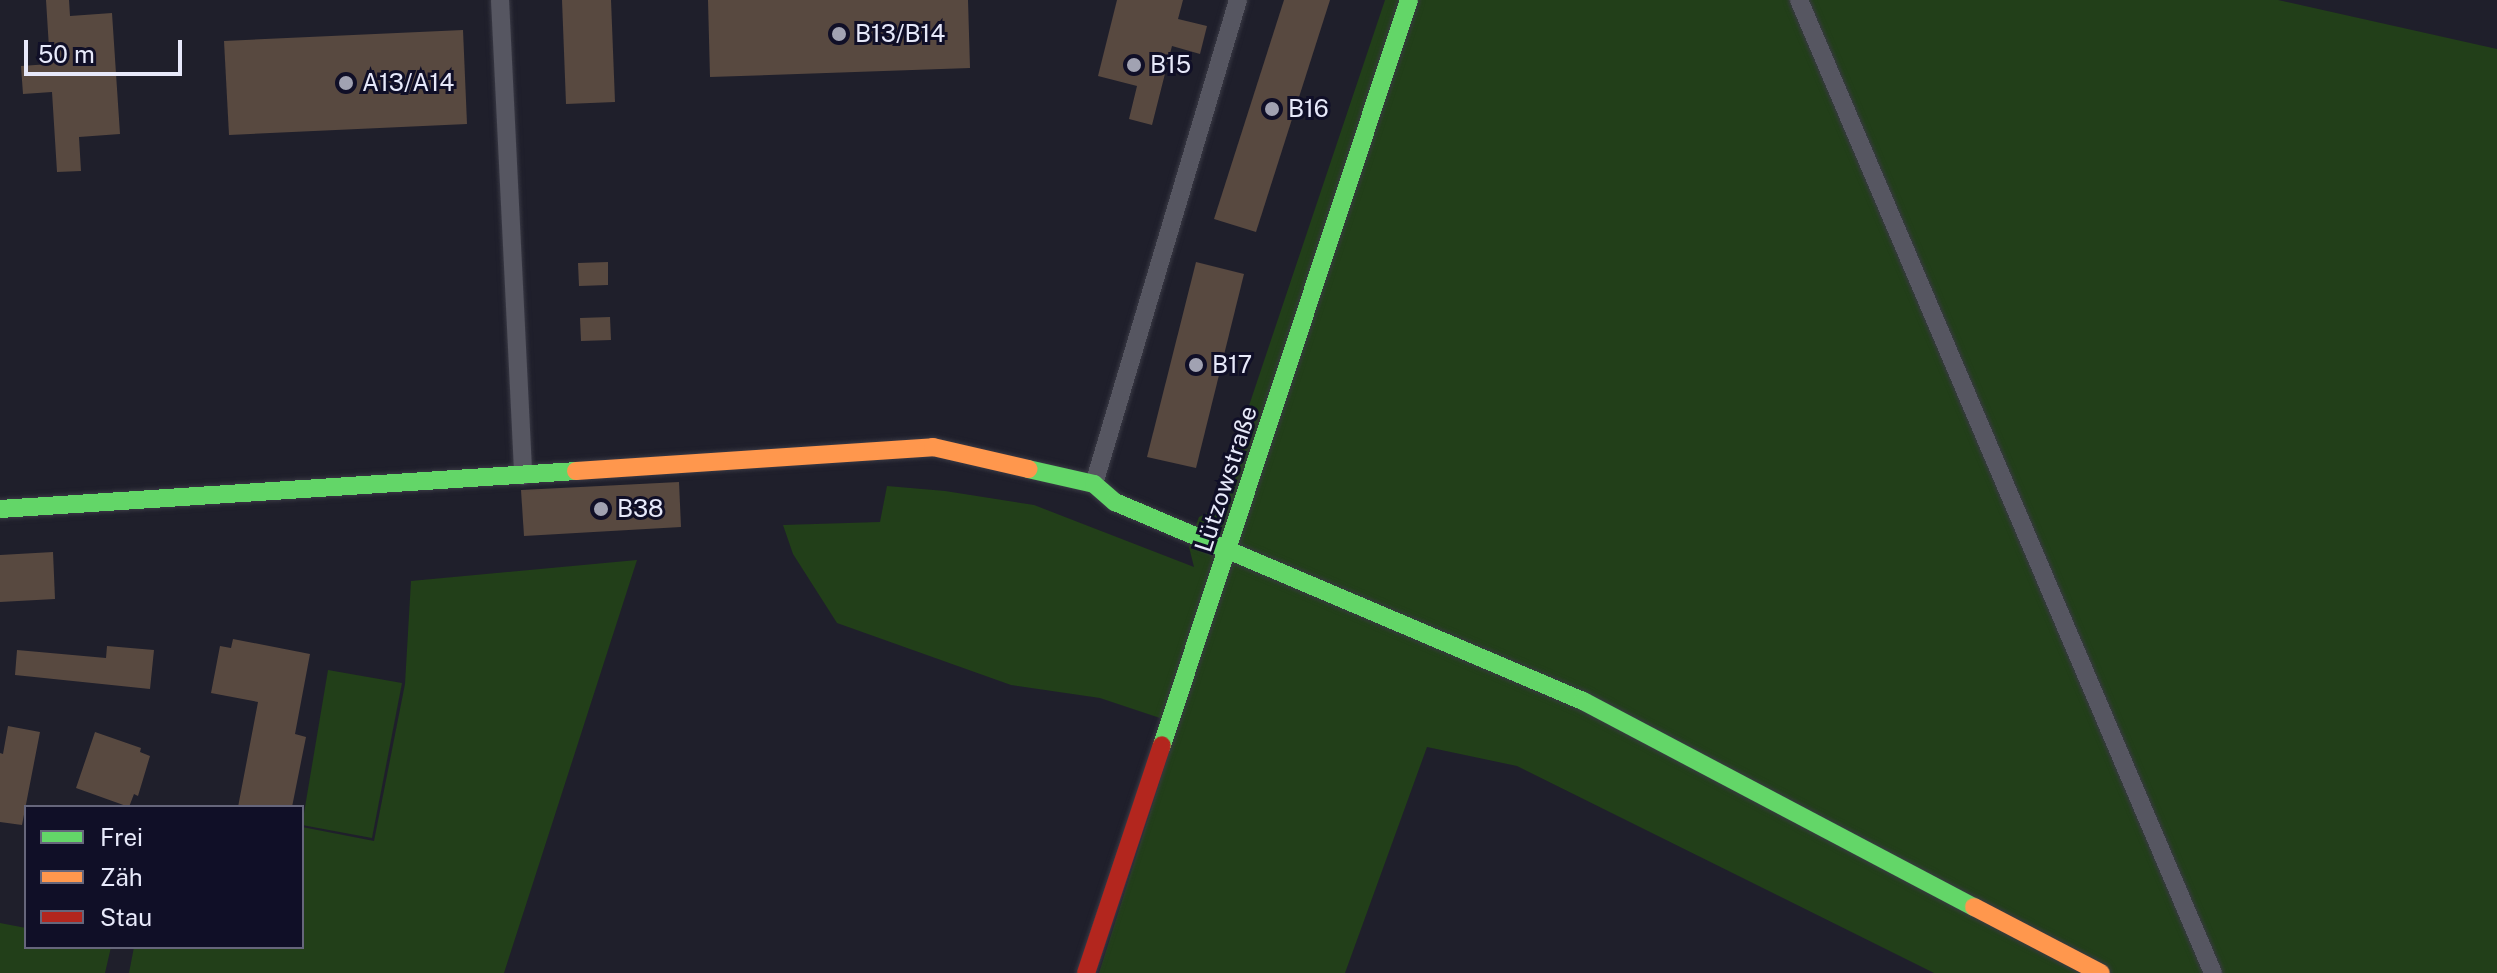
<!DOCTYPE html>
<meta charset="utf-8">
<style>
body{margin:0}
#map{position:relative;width:2497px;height:973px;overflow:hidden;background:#1f1f2b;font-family:"Public Sans",sans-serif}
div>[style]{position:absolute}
.green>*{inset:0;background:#223f19}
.building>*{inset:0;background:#584940}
.roads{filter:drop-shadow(0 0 2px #3a3a45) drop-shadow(0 0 2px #3a3a45)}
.street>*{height:18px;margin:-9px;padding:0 9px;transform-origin:9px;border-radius:9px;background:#565661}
.fast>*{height:18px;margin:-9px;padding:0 9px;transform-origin:9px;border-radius:9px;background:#63d668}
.slow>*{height:18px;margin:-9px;padding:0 9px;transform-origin:9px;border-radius:9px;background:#ff974d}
.jam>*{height:18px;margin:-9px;padding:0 9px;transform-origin:9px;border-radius:9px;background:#b3261e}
.dots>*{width:22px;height:22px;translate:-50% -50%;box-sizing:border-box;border:4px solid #100f27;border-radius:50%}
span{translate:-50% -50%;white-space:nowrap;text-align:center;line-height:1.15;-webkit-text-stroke:6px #100f27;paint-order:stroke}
.poi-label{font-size:24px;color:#e7e9fa}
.left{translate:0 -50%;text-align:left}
.street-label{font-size:24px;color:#e7e9fa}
.legend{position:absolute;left:24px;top:805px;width:280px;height:144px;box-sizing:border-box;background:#100f27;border:2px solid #66667b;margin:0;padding:10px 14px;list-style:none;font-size:24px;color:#e7e9fa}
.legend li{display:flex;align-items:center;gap:16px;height:40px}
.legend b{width:40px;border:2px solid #66667b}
.scale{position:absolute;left:24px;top:40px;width:158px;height:36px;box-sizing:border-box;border:4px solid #e7e9fa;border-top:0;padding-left:10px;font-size:24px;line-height:28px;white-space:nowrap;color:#e7e9fa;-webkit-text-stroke:6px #100f27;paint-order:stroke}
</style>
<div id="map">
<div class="green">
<i style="clip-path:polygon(1385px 0,2278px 0,2497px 49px,2497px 973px,1934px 973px,1517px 766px,1427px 747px,1345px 973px,1099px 973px,1178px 724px,1100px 698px,1011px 685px,837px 623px,793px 554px,783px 525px,880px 522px,887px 486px,945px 491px,1034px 505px,1194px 567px,1189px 547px,1193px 533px,1199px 517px,1214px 510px)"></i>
<i style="clip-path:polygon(637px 560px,504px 973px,129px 973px,134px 947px,302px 947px,302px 827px,374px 841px,405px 684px,411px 581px)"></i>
<i style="clip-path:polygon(328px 670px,402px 683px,372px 838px,302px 825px)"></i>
<i style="clip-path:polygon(0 923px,26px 928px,26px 947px,111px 947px,105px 973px,0 973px)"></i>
</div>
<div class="building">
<i style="clip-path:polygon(46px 0,69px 0,70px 16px,112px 13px,120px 134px,79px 137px,81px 171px,57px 172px,52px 92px,23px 94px,21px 66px,50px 64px)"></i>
<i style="clip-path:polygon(562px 0,611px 0,615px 102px,566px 104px)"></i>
<i style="clip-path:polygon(708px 0,968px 0,970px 68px,710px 77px)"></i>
<i style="clip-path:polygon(1117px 0,1183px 0,1178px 19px,1207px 26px,1200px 54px,1172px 46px,1152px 125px,1129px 119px,1137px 86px,1098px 76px)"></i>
<i style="clip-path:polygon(1284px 0,1330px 0,1256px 232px,1214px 219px)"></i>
<i style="clip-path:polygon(463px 30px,467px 124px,229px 135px,224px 41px)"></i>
<i style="clip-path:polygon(608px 262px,608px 285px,579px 286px,578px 263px)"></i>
<i style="clip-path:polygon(1196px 262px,1244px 274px,1196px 468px,1147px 457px)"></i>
<i style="clip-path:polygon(610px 317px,611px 340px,581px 341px,580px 318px)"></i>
<i style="clip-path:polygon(679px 482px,681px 527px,524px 536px,521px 490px)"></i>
<i style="clip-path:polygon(53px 552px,55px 599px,0 602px,0 555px)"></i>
<i style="clip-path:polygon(233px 639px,310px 654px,295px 734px,306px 737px,292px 807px,238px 807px,258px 702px,211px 693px,220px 646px,231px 648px)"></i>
<i style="clip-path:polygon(107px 646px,154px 650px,150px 689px,15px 675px,17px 650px,106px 658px)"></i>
<i style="clip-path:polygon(8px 726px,40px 732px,22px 825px,0 822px,0 753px,3px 754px)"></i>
<i style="clip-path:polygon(95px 732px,141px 748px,140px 752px,150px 756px,138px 796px,134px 794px,129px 807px,76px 788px)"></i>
</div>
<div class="roads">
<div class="street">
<i style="left:500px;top:0;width:476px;rotate:87.2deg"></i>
<i style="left:1799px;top:0;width:1057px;rotate:66.95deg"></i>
<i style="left:1094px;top:484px;width:505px;rotate:-73.43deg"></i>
</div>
<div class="fast">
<i style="left:1028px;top:469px;width:68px;rotate:12.8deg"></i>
<i style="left:1094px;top:484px;width:28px;rotate:41deg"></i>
<i style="left:1115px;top:502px;width:509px;rotate:23.04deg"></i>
<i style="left:1583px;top:701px;width:442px;rotate:27.8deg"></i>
<i style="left:0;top:509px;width:577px;rotate:-3.77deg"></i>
<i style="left:1162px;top:745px;width:785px;rotate:-71.66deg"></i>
</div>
<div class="slow">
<i style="left:576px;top:471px;width:358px;rotate:-3.8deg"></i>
<i style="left:933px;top:447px;width:98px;rotate:13deg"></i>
<i style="left:1974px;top:907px;width:143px;rotate:27.5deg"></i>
</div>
<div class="jam">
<i style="left:1086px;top:973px;width:240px;rotate:-71.6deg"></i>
</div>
</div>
<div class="dots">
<i style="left:839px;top:34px;background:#a1a2b2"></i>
<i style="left:1134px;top:65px;background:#a1a2b2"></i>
<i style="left:346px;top:83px;background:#a1a2b2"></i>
<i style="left:1272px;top:109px;background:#a1a2b2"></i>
<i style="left:1196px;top:365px;background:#a1a2b2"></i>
<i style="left:601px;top:509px;background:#a1a2b2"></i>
</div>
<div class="poi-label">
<span class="left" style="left:855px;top:34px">B13/B14</span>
<span class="left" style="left:1150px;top:65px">B15</span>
<span class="left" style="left:362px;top:83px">A13/A14</span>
<span class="left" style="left:1288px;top:109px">B16</span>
<span class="left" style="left:1212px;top:365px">B17</span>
<span class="left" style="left:617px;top:509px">B38</span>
</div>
<div class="street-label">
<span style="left:1226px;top:479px;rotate:-72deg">Lützowstraße</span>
</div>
<ul class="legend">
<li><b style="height:10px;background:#63d668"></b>Frei</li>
<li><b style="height:10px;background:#ff974d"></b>Zäh</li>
<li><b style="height:10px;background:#b3261e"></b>Stau</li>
</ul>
<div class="scale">50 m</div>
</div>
